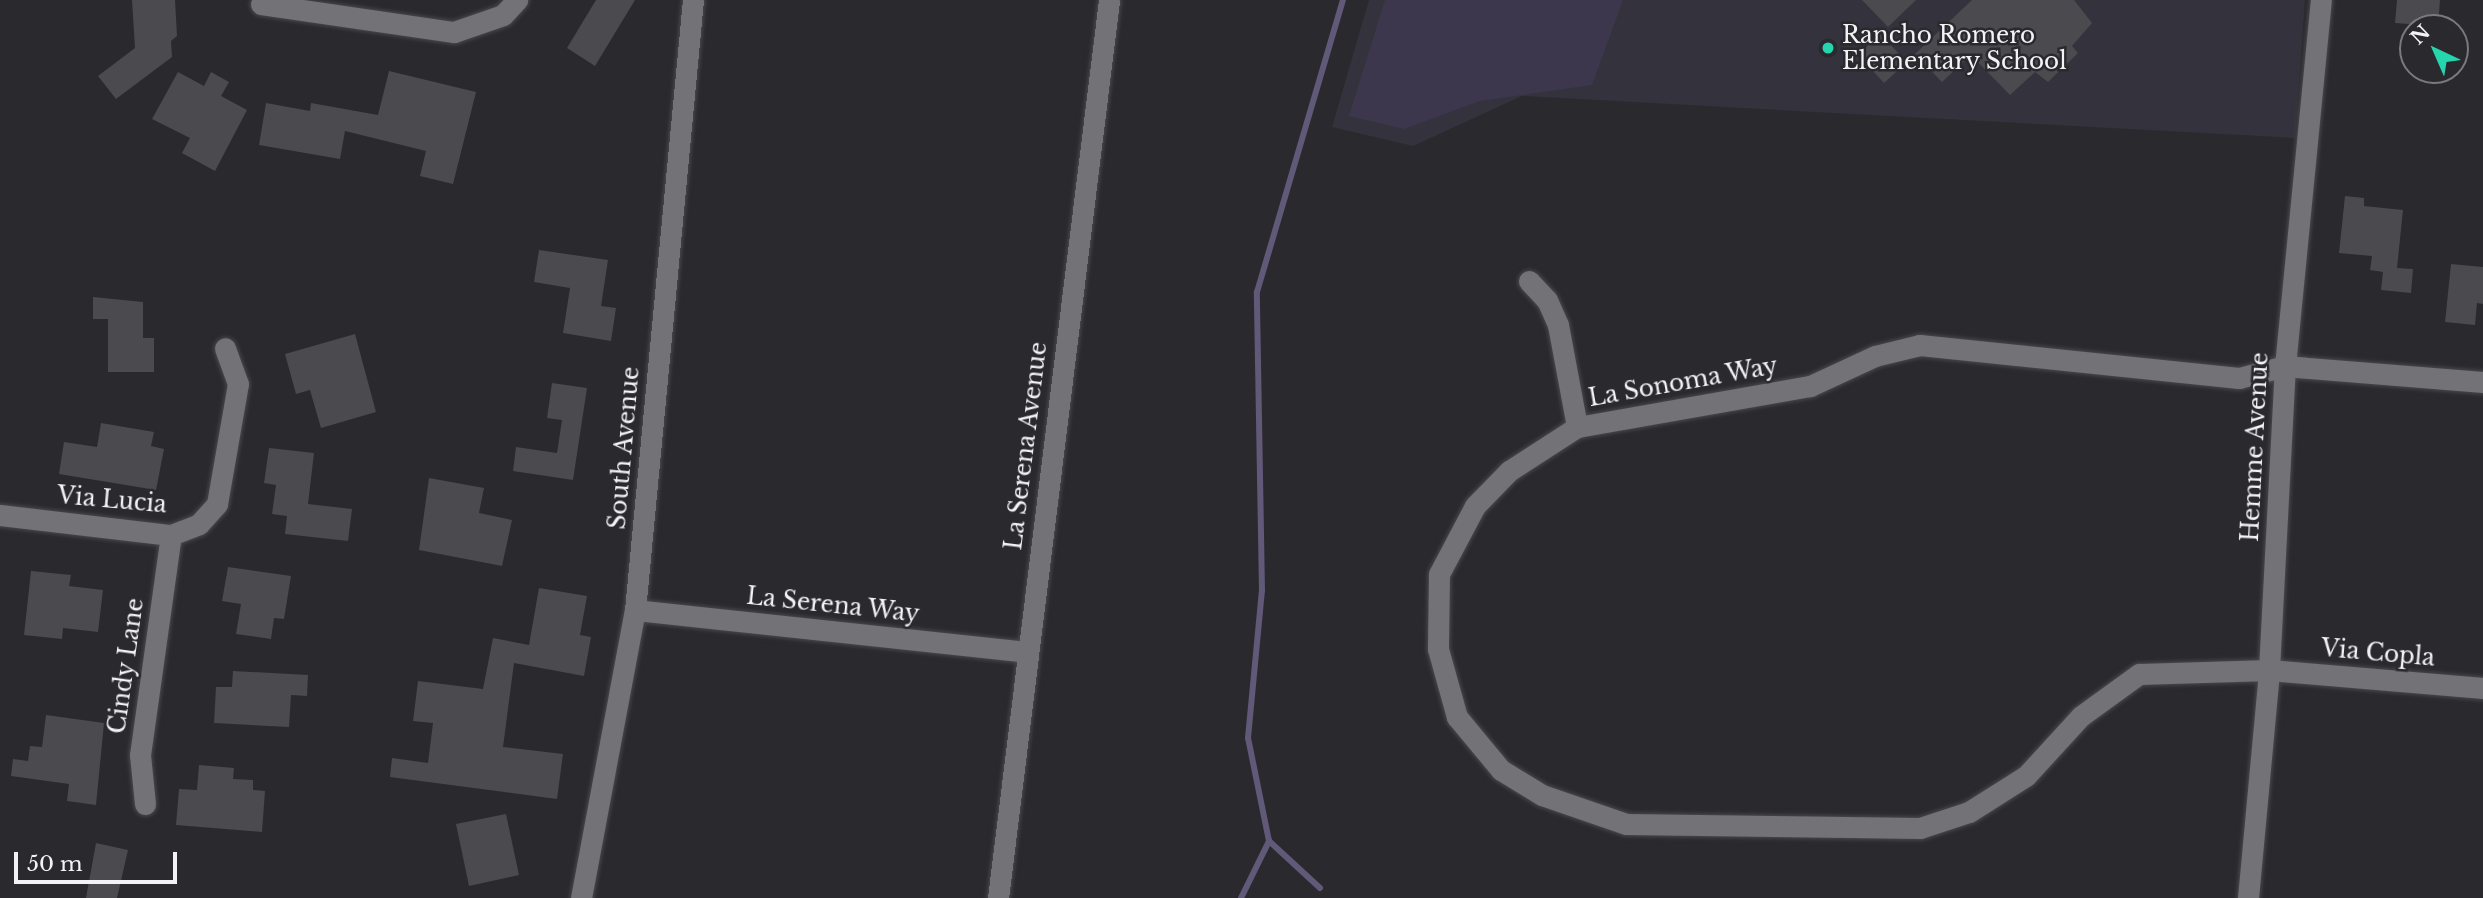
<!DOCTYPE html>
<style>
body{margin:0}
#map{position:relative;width:2483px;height:898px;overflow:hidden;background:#2a292e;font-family:"Libre Baskerville",serif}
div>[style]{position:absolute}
.built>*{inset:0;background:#34323c}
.green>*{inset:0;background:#3d374e}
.stream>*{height:6px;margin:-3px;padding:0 3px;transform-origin:3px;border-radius:3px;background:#615978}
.building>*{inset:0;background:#4b4a4f}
.roads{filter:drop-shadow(0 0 2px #49484c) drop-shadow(0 0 2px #49484c)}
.minor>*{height:21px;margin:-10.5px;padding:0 10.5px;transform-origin:10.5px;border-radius:10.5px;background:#737277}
.dots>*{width:19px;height:19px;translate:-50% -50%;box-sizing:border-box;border:4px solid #2a292e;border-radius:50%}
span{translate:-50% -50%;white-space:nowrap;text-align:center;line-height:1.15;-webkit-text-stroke:5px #2a292e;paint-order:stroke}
.poi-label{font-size:23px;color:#f3f2f5}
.left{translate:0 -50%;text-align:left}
.street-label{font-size:23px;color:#f3f2f5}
.north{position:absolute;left:2399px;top:14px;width:70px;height:70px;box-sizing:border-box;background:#2a292e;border:2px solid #7a797e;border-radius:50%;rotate:316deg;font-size:19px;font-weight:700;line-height:28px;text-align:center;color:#f3f2f5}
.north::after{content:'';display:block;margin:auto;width:24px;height:32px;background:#25d5ae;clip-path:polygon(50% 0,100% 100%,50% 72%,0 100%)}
.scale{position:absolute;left:14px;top:852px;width:163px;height:32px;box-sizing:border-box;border:4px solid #f3f2f5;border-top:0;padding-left:9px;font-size:21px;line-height:24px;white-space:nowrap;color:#f3f2f5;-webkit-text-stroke:5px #2a292e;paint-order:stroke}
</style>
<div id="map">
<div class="built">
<i style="clip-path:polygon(1369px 0,2305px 0,2295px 138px,1522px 96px,1413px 146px,1332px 127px)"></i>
</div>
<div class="green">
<i style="clip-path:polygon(1385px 0,1623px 0,1592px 85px,1480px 101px,1404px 129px,1349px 116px)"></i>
</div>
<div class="stream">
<i style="left:1320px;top:888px;width:69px;rotate:-137.3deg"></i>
<i style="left:1269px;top:841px;width:105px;rotate:-101.5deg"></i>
<i style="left:1248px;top:738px;width:148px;rotate:-84.6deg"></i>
<i style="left:1262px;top:591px;width:299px;rotate:-91deg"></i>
<i style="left:1257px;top:292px;width:304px;rotate:-73.6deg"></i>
<i style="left:1241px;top:898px;width:64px;rotate:-63.8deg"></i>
</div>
<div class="building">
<i style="clip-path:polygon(132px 0,175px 0,177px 36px,171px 41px,172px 57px,116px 99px,98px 76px,135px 48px)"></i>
<i style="clip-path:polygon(596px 0,635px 0,595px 66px,567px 48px)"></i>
<i style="clip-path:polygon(1862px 0,1916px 0,1888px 27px)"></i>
<i style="clip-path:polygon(1972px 0,2074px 0,2092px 23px,2072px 46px,2078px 53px,2048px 82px,2035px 72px,2010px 95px,1971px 55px,1942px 82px,1915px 54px)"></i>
<i style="clip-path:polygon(2397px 0,2440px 0,2438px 26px,2395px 23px)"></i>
<i style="clip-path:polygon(1880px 34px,1907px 62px,1884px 83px,1858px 55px)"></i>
<i style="clip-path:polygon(389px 71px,476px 92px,453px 184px,420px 176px,426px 151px,345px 131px,340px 159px,259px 145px,266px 103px,310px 111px,311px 103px,378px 115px)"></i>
<i style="clip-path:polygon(178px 72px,204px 86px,211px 72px,229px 82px,221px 96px,247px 110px,215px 171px,182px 153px,190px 138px,152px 119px)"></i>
<i style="clip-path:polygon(2345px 196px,2364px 198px,2364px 206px,2403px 210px,2397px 268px,2413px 269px,2411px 293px,2381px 290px,2383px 272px,2370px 270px,2372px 256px,2339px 253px)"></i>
<i style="clip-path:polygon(539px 250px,608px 260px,601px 306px,616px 308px,611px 341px,563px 333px,570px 288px,534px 282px)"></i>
<i style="clip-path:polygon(2451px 264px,2483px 267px,2483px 304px,2477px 303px,2475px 325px,2445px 322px)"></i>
<i style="clip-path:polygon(93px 297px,143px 302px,143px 338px,154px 338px,154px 372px,108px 372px,108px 319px,93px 319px)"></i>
<i style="clip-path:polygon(355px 334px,376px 412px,321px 428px,310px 390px,296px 394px,285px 354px)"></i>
<i style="clip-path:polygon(552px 383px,587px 388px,573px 480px,513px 471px,516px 447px,557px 453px,562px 420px,547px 418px)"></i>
<i style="clip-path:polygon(101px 423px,154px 432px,151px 446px,164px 449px,156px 490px,59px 474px,64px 442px,97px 447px)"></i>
<i style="clip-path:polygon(269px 448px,314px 453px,308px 504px,352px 509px,348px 541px,285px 534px,287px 516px,272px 514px,276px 485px,264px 483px)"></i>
<i style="clip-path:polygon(429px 478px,484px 488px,479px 513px,512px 520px,502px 566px,419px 550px)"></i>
<i style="clip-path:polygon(228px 567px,291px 576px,284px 619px,274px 618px,271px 639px,236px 634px,241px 604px,222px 601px)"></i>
<i style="clip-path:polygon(31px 571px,71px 575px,69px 586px,103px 590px,98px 632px,63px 628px,62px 639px,24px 635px)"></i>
<i style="clip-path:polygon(539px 588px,587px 596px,580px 635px,591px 637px,584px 676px,514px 663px,503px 747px,563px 754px,557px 799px,390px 777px,392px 758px,428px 763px,433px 723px,413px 721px,418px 681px,483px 689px,493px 638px,529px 645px)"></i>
<i style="clip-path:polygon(233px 671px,308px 675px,307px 696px,291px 695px,289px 727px,214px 723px,216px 687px,232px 687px)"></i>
<i style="clip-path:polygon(46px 715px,104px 723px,96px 805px,67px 801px,69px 784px,11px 776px,13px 759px,28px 761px,30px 746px,42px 747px)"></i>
<i style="clip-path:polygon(199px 765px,234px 768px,233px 779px,253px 780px,253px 790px,265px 791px,262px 832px,176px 825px,179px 789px,197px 790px)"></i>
<i style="clip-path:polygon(506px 814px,519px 875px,469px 886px,456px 824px)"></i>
<i style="clip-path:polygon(96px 843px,128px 850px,117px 898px,86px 898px)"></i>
</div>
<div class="roads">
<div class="minor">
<i style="left:261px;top:4px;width:195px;rotate:8.3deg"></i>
<i style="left:454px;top:32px;width:52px;rotate:-19.1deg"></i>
<i style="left:503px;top:15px;width:21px;rotate:-47deg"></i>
<i style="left:1529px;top:281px;width:26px;rotate:47deg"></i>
<i style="left:1547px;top:300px;width:27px;rotate:66deg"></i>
<i style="left:1558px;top:325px;width:104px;rotate:79.4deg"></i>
<i style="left:2483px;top:382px;width:199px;rotate:-175.4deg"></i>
<i style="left:2285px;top:366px;width:48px;rotate:165.4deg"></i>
<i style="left:2239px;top:378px;width:321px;rotate:-174.1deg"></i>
<i style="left:1920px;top:345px;width:46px;rotate:166.3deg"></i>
<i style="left:1875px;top:356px;width:72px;rotate:155.2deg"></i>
<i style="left:1810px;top:386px;width:237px;rotate:170deg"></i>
<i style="left:1577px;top:427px;width:81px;rotate:147.1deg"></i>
<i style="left:1509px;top:471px;width:49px;rotate:134.2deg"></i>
<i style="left:1475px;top:506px;width:77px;rotate:117.9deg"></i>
<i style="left:1439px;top:574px;width:75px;rotate:90.8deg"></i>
<i style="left:1438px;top:649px;width:71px;rotate:74.4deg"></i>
<i style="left:1457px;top:717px;width:69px;rotate:50.3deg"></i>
<i style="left:1501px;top:770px;width:48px;rotate:31.4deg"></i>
<i style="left:1542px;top:795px;width:89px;rotate:19deg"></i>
<i style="left:1626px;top:824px;width:294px;rotate:0.8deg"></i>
<i style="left:1920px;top:828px;width:52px;rotate:-18.1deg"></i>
<i style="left:1969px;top:812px;width:67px;rotate:-32.3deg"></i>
<i style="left:2026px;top:776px;width:81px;rotate:-47.5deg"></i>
<i style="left:2081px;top:716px;width:72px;rotate:-35.9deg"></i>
<i style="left:2139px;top:674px;width:130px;rotate:-1.8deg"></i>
<i style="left:2269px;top:670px;width:215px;rotate:4.8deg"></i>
<i style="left:0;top:515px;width:172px;rotate:6.7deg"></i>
<i style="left:171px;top:535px;width:30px;rotate:-21deg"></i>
<i style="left:199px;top:524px;width:27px;rotate:-48deg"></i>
<i style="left:217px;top:504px;width:122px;rotate:-80.1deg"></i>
<i style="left:238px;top:384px;width:38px;rotate:-110deg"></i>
<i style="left:635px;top:610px;width:393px;rotate:6.1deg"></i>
<i style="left:145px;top:804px;width:49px;rotate:-95.8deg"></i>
<i style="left:140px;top:755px;width:222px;rotate:-82deg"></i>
<i style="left:581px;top:898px;width:293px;rotate:-79.4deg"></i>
<i style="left:635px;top:610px;width:613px;rotate:-84.57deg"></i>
<i style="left:998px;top:898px;width:905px;rotate:-82.95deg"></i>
<i style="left:2248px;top:898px;width:229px;rotate:-84.7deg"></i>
<i style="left:2269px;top:670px;width:304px;rotate:-87deg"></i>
<i style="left:2285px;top:366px;width:368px;rotate:-84.4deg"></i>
</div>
</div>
<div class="dots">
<i style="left:1828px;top:48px;background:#25d5ae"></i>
</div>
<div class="poi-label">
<span class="left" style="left:1842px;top:48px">Rancho Romero<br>Elementary School</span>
</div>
<div class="street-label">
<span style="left:1683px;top:382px;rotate:-10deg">La Sonoma Way</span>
<span style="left:1026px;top:446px;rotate:-83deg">La Serena Avenue</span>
<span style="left:2255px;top:447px;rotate:-87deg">Hemme Avenue</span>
<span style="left:624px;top:448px;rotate:-85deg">South Avenue</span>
<span style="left:112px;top:500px;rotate:5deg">Via Lucia</span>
<span style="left:833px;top:605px;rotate:6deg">La Serena Way</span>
<span style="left:2378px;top:653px;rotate:5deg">Via Copla</span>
<span style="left:126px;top:666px;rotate:-82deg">Cindy Lane</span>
</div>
<div class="north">N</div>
<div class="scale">50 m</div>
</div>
